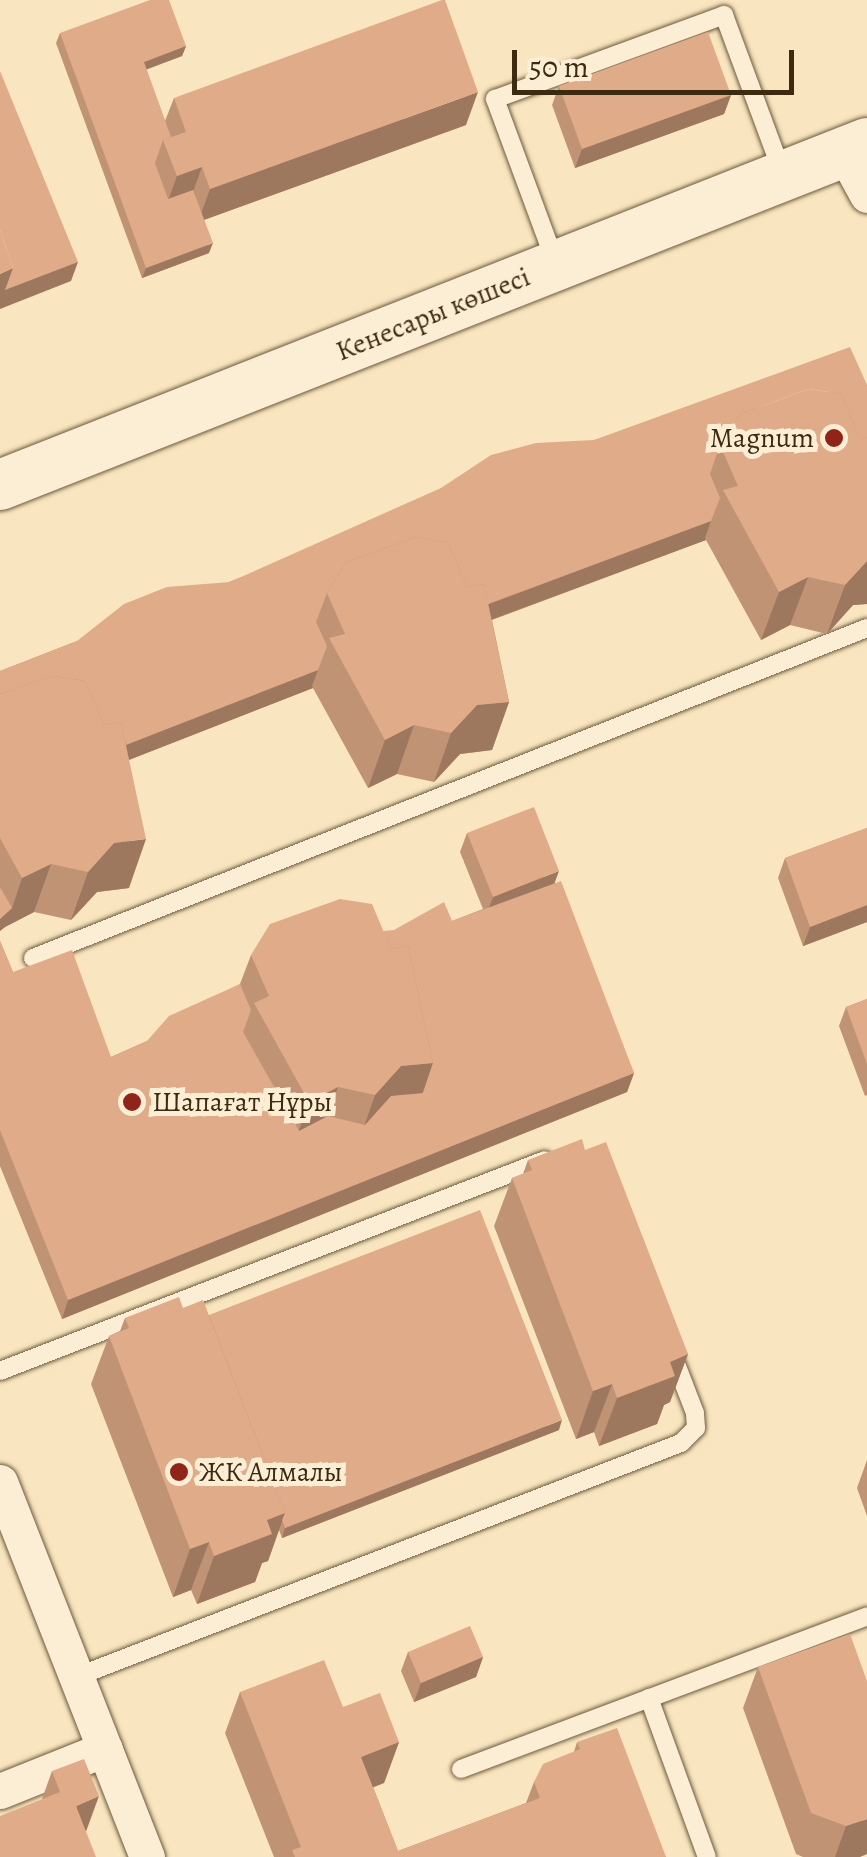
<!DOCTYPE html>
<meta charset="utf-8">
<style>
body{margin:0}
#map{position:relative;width:867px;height:1857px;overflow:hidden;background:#f9e5bf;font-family:Alegreya,serif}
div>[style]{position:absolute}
.roads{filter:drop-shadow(0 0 2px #6c5a3c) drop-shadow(0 0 2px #6c5a3c)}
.service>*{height:18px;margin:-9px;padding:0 9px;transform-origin:9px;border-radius:9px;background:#fbeed5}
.minor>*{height:35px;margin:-17.5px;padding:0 17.5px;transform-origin:17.5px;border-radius:17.5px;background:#fbeed5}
.secondary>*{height:50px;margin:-25px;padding:0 25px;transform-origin:25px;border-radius:25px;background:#fbeed5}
.wall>*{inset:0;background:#c19375}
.shaded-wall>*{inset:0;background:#9d785f}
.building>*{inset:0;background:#e0ab88}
.dots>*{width:28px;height:28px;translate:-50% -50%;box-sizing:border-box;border:5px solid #fbeed5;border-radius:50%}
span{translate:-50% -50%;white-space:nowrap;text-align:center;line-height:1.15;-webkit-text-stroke:10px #fbeed5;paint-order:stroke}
.street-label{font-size:28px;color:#3d2b11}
.poi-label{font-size:28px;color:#3d2b11}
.right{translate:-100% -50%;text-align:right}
.left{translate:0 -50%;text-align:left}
.scale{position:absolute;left:512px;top:50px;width:282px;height:45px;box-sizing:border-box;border:5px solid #3d2b11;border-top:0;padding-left:12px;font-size:30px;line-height:35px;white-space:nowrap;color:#3d2b11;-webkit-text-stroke:8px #fbeed5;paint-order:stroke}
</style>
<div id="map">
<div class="roads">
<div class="service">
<i style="left:556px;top:264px;width:176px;rotate:-110.3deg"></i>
<i style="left:495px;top:99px;width:244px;rotate:-20.1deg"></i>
<i style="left:724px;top:15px;width:167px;rotate:69.7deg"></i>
<i style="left:33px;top:958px;width:897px;rotate:-21.59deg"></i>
<i style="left:0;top:1371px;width:584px;rotate:-21.16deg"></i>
<i style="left:76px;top:1677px;width:649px;rotate:-21.15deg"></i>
<i style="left:681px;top:1443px;width:21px;rotate:-45deg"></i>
<i style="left:696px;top:1428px;width:15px;rotate:-94deg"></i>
<i style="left:695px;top:1413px;width:61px;rotate:-111.1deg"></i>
<i style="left:649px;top:1698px;width:169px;rotate:70deg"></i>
<i style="left:461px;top:1769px;width:434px;rotate:-20.6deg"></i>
</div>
<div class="minor">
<i style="left:843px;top:151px;width:50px;rotate:61.4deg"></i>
<i style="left:0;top:1482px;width:403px;rotate:68.6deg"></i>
<i style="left:0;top:1791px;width:113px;rotate:-21.8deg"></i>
</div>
<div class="secondary">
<i style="left:0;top:485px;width:932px;rotate:-21.53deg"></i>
</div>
</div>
<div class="wall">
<i style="clip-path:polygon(60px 33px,186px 46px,182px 56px,146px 69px,165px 121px,174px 98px,466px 125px,204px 220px,209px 253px,142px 278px,56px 43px)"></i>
<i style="clip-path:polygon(559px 86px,731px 95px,724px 114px,575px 168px,552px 105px)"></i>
<i style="clip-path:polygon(867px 385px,867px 604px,853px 605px,827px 634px,790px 625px,761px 640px,706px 540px,492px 620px,509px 702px,492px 750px,460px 754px,434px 782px,397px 774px,368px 788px,313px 688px,129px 760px,129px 888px,97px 892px,71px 920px,34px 912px,5px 927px,0 931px,0 671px,594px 440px)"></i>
<i style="clip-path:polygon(867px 828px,867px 922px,803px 946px,778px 878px,785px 858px)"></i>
<i style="clip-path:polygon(467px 833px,555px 883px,634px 1073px,627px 1092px,62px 1319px,0 1166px,0 941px,13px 972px,111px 1057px,147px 1041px,240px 984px,251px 955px,452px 921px,483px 909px,460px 852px)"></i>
<i style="clip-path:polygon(867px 999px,867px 1095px,865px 1096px,839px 1026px,846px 1007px)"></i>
<i style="clip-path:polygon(528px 1160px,688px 1354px,670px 1402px,664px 1405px,657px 1424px,599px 1446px,594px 1432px,576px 1439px,494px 1226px,512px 1178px,523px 1174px)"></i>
<i style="clip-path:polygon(209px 1315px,559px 1430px,282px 1538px,279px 1530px,268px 1561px,262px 1563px,255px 1582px,197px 1604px,191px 1590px,173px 1597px,91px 1384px,109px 1336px,120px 1331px,125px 1318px)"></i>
<i style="clip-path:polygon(867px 1460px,867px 1516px,857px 1488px)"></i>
<i style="clip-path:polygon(408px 1652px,483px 1657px,476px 1677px,414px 1702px,401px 1671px)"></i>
<i style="clip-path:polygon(758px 1667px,867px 1681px,860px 1857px,803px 1857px,796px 1854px,743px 1708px)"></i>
<i style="clip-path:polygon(240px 1692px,343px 1707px,399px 1742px,384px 1783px,373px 1787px,398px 1851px,526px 1803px,534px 1782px,574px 1752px,577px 1742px,666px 1857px,274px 1857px,225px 1733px)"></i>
<i style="clip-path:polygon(52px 1771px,86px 1831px,42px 1799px)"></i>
</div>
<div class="shaded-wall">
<i style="clip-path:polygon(186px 46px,182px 56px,140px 72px,144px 62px)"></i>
<i style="clip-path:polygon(478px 92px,466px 125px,198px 222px,210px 189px)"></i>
<i style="clip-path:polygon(731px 95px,724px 114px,575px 168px,582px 149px)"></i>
<i style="clip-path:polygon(202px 167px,190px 200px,165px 209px,177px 176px)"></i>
<i style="clip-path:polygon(213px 243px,209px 253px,142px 278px,146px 268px)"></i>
<i style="clip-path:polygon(78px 262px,71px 281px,0 309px,0 274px,13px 268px)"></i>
<i style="clip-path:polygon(711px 521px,705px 538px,706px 540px,450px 635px,457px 616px)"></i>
<i style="clip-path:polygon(867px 561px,867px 604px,853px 605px,827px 634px,845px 585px)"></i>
<i style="clip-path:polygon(808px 577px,790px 625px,761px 640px,779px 592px)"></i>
<i style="clip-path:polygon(318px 670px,312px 686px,313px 688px,103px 770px,93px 755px)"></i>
<i style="clip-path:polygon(509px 702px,492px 750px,460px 754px,434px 782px,451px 733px,477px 705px)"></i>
<i style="clip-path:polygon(414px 725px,397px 774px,368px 788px,385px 740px)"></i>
<i style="clip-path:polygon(146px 839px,129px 888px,97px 892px,71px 920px,88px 872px,114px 843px)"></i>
<i style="clip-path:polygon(51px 864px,34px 912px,5px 927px,0 931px,0 919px,12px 908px,22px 878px)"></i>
<i style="clip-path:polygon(559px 871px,552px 890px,486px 916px,493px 897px)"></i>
<i style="clip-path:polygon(867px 905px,867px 922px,803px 946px,810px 927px)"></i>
<i style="clip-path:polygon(433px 1063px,416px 1112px,358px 1144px,375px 1095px,401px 1066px)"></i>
<i style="clip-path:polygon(634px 1073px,627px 1092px,62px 1319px,68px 1300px)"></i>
<i style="clip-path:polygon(338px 1087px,321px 1136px,292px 1150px,309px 1102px)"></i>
<i style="clip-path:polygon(688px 1354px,670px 1402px,664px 1405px,657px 1424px,599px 1446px,617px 1398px,670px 1362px)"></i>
<i style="clip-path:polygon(612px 1384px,594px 1432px,576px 1439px,593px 1391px)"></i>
<i style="clip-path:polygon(562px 1420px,559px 1430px,282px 1538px,285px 1528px)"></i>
<i style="clip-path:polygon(285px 1513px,268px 1561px,262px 1563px,255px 1582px,197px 1604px,214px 1556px,267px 1520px)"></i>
<i style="clip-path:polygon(209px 1542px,191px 1590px,173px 1597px,190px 1549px)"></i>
<i style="clip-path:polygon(483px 1657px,476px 1677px,414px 1702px,421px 1683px)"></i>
<i style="clip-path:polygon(399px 1742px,384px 1783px,346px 1798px,361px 1757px)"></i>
<i style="clip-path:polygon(99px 1796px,84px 1837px,76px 1806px)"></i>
<i style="clip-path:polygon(867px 1819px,867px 1854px,860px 1857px,835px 1857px,846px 1826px)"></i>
</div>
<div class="building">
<i style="clip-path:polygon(150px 0,169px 0,186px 46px,144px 62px,171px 137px,163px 140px,155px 163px,168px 199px,193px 190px,213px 243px,146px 268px,60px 33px)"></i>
<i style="clip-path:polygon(442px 0,445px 0,478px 92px,210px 189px,202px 167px,177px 176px,163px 140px,186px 132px,174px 98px)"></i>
<i style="clip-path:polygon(708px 32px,731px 95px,582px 149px,559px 86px)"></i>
<i style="clip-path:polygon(0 71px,78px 262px,5px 290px,13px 268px,0 230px)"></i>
<i style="clip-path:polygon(0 230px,13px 268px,0 274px)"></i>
<i style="clip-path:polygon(850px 347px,867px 385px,867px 437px,860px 439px,841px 394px,809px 389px,740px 414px,720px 445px,710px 474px,720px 498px,711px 521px,488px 604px,484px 584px,467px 587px,448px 543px,416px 537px,346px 562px,327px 593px,316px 622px,327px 646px,318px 670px,126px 745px,121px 722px,104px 725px,85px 681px,53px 676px,0 694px,0 671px,77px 641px,124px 604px,167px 587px,230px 582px,441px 488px,491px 455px,536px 443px,594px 440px)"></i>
<i style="clip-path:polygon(809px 389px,841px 394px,860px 439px,867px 437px,867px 561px,845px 585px,808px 577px,779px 592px,723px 490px,738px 486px,720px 445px,740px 414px)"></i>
<i style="clip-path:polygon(416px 537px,448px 543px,467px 587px,484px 584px,509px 702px,477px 705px,451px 733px,414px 725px,385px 740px,329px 638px,345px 634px,327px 593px,346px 562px)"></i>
<i style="clip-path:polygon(53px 676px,85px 681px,104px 725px,121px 722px,146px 839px,114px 843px,88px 872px,51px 864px,22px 878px,0 838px,0 694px)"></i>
<i style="clip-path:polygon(534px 807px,559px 871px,493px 897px,467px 833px)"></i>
<i style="clip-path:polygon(867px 828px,867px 905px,810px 927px,785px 858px)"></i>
<i style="clip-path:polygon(561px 881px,634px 1073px,68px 1300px,0 1130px,0 941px,13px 972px,72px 950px,111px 1057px,147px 1041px,169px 1016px,240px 984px,251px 1010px,243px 1032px,299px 1131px,328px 1116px,365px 1125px,391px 1096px,423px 1093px,433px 1063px,408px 946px,391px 949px,383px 931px,394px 930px,444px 902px,452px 921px)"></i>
<i style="clip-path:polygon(0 887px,12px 908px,0 919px)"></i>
<i style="clip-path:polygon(340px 899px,372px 904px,391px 949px,408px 946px,433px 1063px,401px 1066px,375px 1095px,338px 1087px,309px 1102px,254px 1003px,269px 996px,251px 955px,270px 924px)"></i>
<i style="clip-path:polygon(867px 999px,867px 1064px,846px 1007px)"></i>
<i style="clip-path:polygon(582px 1139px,585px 1150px,606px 1142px,688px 1354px,670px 1362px,675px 1376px,617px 1398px,612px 1384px,593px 1391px,512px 1178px,532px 1170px,528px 1160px)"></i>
<i style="clip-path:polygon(480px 1210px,562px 1420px,285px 1528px,282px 1520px,285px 1513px,209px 1315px)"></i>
<i style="clip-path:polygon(179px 1297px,183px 1308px,203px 1300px,285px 1513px,267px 1520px,272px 1534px,214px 1556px,209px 1542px,190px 1549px,109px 1336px,129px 1328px,125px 1318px)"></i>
<i style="clip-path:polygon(470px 1626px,483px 1657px,421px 1683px,408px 1652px)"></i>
<i style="clip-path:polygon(850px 1634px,867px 1681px,867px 1819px,846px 1826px,811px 1813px,758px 1667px)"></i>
<i style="clip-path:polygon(324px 1660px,343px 1707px,380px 1693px,399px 1742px,361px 1757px,398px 1851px,540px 1798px,534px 1782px,543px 1764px,580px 1749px,577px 1742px,617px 1728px,666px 1857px,295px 1857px,292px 1850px,301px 1847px,240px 1692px)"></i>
<i style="clip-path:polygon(84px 1759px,99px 1796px,76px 1806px,96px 1857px,0 1857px,0 1816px,60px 1792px,52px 1771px)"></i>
</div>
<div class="dots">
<i style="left:834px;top:438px;background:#8f2418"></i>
<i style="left:132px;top:1102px;background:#8f2418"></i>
<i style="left:179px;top:1472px;background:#8f2418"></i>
</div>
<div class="street-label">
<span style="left:433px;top:314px;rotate:-22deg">Кенесары көшесі</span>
</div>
<div class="poi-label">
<span class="right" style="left:814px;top:438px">Magnum</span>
<span class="left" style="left:152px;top:1102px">Шапағат Нұры</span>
<span class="left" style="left:199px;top:1472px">ЖК Алмалы</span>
</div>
<div class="scale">50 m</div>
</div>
